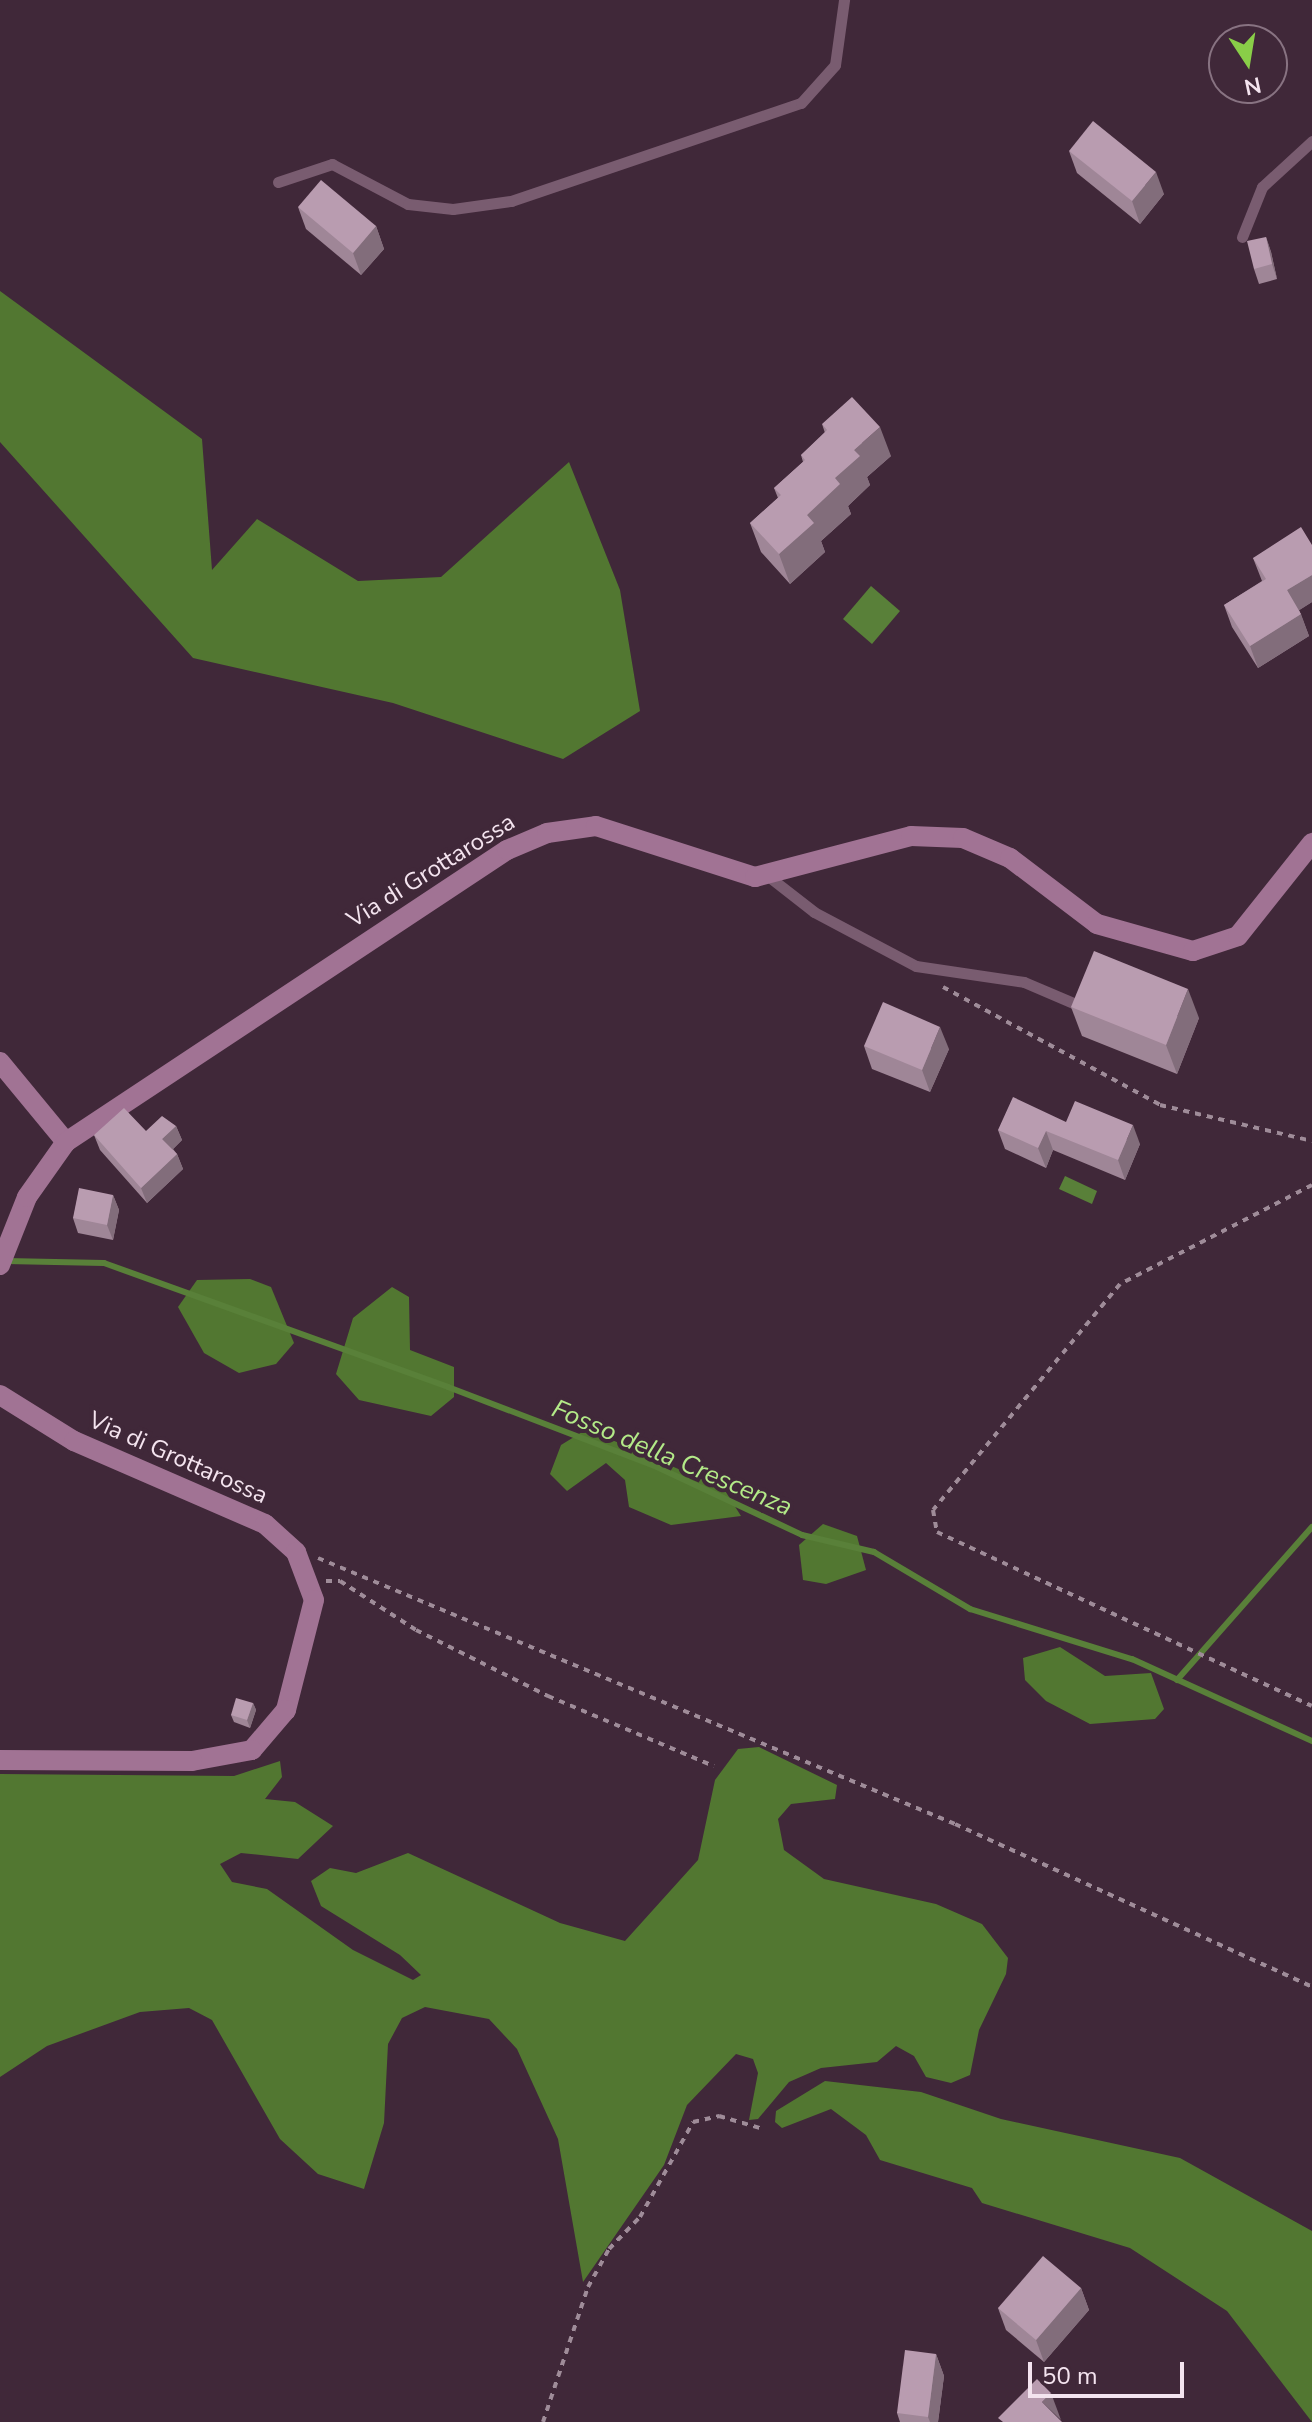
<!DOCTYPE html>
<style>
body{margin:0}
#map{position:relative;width:1312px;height:2422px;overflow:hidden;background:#402839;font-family:"Nunito Sans",sans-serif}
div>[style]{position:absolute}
.forest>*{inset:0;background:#527731}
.water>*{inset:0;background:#598039}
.stream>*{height:6px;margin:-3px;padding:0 3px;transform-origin:3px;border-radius:3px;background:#598039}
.path>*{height:4px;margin-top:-2px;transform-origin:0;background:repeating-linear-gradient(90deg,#9f8c99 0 6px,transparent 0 12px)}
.lane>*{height:11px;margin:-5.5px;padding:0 5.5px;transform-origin:5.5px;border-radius:5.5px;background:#795c70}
.secondary>*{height:20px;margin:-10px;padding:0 10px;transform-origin:10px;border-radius:10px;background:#a17394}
.wall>*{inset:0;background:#9f8697}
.shaded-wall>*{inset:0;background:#826d7b}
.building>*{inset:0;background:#b99cb0}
span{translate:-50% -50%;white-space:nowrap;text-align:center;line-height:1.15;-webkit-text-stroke:8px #402839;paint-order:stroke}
.street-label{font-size:24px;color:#f4e4ef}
.water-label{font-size:26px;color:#b3ea88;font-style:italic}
.north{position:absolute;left:1208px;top:24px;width:80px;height:80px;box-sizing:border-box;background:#402839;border:2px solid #887382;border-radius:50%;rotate:168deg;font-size:22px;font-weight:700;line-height:32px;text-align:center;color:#f4e4ef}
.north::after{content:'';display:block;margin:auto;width:28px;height:36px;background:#89ce48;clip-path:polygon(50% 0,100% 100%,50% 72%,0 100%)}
.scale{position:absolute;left:1028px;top:2362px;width:156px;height:36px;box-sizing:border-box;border:4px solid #f4e4ef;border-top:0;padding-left:10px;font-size:24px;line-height:28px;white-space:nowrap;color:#f4e4ef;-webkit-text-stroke:6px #402839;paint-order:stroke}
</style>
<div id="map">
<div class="forest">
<i style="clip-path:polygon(0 291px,202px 439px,212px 570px,257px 519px,358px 581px,441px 577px,569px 462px,620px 590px,640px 711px,563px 759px,393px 703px,193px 658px,0 442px)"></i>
<i style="clip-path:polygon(250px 1279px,271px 1287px,294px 1343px,276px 1364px,239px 1373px,204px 1353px,178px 1307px,197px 1280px)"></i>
<i style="clip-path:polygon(392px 1287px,409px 1297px,410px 1350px,454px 1367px,454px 1397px,431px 1416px,359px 1400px,336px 1374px,353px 1318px)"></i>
<i style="clip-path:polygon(587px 1429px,724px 1489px,741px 1516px,671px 1525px,629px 1507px,625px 1480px,606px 1463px,567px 1491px,550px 1474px,561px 1445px)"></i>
<i style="clip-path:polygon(823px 1524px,857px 1536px,866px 1570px,826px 1584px,803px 1580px,799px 1545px)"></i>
<i style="clip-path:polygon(1060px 1647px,1105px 1676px,1151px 1673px,1164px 1709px,1155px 1719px,1090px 1724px,1046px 1701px,1025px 1680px,1023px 1658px)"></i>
<i style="clip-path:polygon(759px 1747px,837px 1785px,835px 1799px,791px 1804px,778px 1819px,784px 1850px,824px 1879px,936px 1904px,982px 1924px,1008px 1958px,1006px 1974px,979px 2030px,970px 2075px,951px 2083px,926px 2077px,914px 2056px,896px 2046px,877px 2062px,821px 2068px,789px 2082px,758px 2119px,749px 2120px,758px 2073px,753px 2059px,736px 2054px,687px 2105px,664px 2165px,583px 2282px,558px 2139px,517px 2049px,489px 2019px,425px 2007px,402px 2018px,388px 2044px,384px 2123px,364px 2189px,318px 2174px,280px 2139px,212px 2020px,189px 2008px,140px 2012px,47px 2046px,0 2077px,0 1774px,234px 1776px,280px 1761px,282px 1777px,265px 1799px,295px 1802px,333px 1826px,298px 1859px,241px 1853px,220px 1864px,232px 1882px,267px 1889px,353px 1950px,413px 1980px,421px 1975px,400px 1955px,321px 1906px,311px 1881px,330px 1868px,356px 1873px,408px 1853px,560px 1923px,625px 1941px,698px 1860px,715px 1780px,738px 1749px)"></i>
<i style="clip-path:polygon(825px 2081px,921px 2092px,1001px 2119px,1180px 2158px,1312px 2231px,1312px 2422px,1227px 2311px,1130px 2248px,982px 2203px,972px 2188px,880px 2160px,866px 2135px,831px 2109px,782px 2128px,775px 2122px,776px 2111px)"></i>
</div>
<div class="water">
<i style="clip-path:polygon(871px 586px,900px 611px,872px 644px,843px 619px)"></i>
<i style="clip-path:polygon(1065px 1176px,1097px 1191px,1092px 1204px,1059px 1189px)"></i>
</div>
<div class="stream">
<i style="left:6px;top:1261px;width:98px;rotate:1.2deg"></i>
<i style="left:104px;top:1263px;width:366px;rotate:19.8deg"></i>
<i style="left:448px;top:1387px;width:224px;rotate:20.9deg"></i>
<i style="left:657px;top:1467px;width:160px;rotate:25.1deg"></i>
<i style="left:802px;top:1535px;width:74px;rotate:13.3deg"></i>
<i style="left:874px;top:1552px;width:112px;rotate:30.7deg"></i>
<i style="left:970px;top:1609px;width:170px;rotate:17.2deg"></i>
<i style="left:1132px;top:1659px;width:198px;rotate:24.5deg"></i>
<i style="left:1177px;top:1680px;width:204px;rotate:-48.6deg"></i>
</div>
<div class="path">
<i style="left:943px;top:987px;width:247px;rotate:28.5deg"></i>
<i style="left:1160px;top:1105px;width:156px;rotate:13.3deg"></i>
<i style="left:1312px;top:1185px;width:216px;rotate:152.7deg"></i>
<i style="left:1120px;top:1284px;width:293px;rotate:129.6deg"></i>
<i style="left:933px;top:1510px;width:22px;rotate:80deg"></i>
<i style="left:937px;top:1532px;width:413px;rotate:24.9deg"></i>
<i style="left:318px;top:1558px;width:690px;rotate:22.66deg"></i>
<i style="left:955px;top:1824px;width:392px;rotate:24.5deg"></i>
<i style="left:326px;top:1581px;width:14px"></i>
<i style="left:340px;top:1581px;width:90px;rotate:32.8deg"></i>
<i style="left:416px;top:1630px;width:148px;rotate:26.6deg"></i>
<i style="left:548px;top:1696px;width:180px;rotate:22.9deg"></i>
<i style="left:543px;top:2422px;width:142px;rotate:-71.6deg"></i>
<i style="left:588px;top:2287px;width:43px;rotate:-61.1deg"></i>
<i style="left:609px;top:2249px;width:45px;rotate:-45.9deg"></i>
<i style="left:640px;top:2217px;width:109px;rotate:-60.8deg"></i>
<i style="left:693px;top:2122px;width:27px;rotate:-13deg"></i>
<i style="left:719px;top:2116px;width:43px;rotate:16.3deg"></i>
</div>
<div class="lane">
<i style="left:278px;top:182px;width:57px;rotate:-18.4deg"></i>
<i style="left:332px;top:164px;width:86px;rotate:27.8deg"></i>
<i style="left:408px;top:204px;width:45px;rotate:6.3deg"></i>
<i style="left:453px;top:209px;width:59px;rotate:-7.9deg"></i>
<i style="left:511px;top:201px;width:306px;rotate:-18.7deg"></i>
<i style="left:801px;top:103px;width:51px;rotate:-48.2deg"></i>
<i style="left:835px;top:65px;width:66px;rotate:-82.1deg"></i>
<i style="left:1242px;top:237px;width:54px;rotate:-68.2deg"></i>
<i style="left:1262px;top:187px;width:68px;rotate:-42.6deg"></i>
<i style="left:768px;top:876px;width:58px;rotate:38deg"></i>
<i style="left:814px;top:912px;width:115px;rotate:27.9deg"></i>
<i style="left:916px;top:966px;width:109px;rotate:8.4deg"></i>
<i style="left:1024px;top:982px;width:66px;rotate:23.1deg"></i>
</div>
<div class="secondary">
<i style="left:0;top:1062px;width:104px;rotate:50.5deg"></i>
<i style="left:0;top:1265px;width:73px;rotate:-68.3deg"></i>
<i style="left:27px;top:1197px;width:67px;rotate:-54.7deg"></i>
<i style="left:66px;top:1142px;width:529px;rotate:-33.51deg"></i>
<i style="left:507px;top:850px;width:43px;rotate:-23deg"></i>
<i style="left:547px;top:833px;width:49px;rotate:-8.1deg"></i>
<i style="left:596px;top:826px;width:167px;rotate:17.8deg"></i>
<i style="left:755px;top:877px;width:161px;rotate:-14.7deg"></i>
<i style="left:911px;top:836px;width:52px;rotate:2.2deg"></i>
<i style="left:963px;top:838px;width:51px;rotate:23.1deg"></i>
<i style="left:1010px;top:858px;width:109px;rotate:37.2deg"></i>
<i style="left:1097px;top:924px;width:100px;rotate:15.7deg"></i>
<i style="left:1193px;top:951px;width:47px;rotate:-18.4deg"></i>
<i style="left:1238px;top:936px;width:119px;rotate:-51.5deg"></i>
<i style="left:0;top:1395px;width:87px;rotate:31.9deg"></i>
<i style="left:74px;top:1441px;width:208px;rotate:23.5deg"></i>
<i style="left:265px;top:1524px;width:42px;rotate:42.1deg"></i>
<i style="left:296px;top:1552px;width:51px;rotate:69.4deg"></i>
<i style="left:314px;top:1600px;width:114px;rotate:104.3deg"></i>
<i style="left:286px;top:1710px;width:52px;rotate:130.4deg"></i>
<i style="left:252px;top:1750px;width:61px;rotate:169.6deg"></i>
<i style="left:192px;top:1761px;width:192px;rotate:-179.7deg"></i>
</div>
<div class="wall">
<i style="clip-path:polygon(1069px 151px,1164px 194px,1140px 224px,1077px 173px)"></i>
<i style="clip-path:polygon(298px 207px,376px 226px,384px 249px,361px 275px,306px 229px)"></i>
<i style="clip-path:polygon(1266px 237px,1271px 252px,1277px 279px,1259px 284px,1254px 269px)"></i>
<i style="clip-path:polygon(822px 424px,891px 456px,867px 477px,870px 485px,848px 506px,851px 514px,821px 541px,825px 552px,790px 584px,761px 552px,750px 523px,778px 498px,774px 488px,803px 462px,801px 455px,825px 433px)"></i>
<i style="clip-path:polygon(1312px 545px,1312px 602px,1299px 610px,1309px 636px,1258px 668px,1232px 627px,1224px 605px,1262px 581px,1253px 558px)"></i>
<i style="clip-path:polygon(1071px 1007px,1199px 1018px,1177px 1074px,1082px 1036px)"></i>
<i style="clip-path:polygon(864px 1046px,949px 1049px,930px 1092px,872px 1069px)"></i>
<i style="clip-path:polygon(1066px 1122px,1140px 1144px,1125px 1180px,1053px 1150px,1046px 1168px,1005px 1149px,998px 1130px)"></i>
<i style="clip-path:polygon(176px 1126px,182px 1140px,173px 1149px,177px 1154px,183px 1169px,147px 1203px,100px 1150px,94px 1135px,146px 1131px)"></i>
<i style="clip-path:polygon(113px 1195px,119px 1210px,113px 1240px,78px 1233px,73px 1218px)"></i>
<i style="clip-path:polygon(253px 1703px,256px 1710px,250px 1728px,234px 1722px,231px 1715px)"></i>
<i style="clip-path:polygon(1081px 2288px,1089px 2310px,1044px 2362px,1006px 2330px,998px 2308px)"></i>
<i style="clip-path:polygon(936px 2354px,944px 2376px,938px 2422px,900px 2422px,897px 2413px)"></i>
</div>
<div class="shaded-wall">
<i style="clip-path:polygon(1156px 172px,1164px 194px,1140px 224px,1132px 201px)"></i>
<i style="clip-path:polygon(376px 226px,384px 249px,361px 275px,353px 253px)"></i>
<i style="clip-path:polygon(1266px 237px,1271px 252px,1277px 279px,1272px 264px)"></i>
<i style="clip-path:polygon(880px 427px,891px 456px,867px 477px,870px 485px,848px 506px,851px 514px,821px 541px,825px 552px,790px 584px,779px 554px,854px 450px)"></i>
<i style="clip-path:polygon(1312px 575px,1312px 602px,1295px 613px,1287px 590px)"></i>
<i style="clip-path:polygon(1301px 614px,1309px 636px,1258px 668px,1250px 646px)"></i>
<i style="clip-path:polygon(1188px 989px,1199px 1018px,1177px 1074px,1166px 1045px)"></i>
<i style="clip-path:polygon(940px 1027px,949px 1049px,930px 1092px,922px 1070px)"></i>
<i style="clip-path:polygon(1133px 1125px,1140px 1144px,1125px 1180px,1118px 1160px)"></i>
<i style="clip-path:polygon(176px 1126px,182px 1140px,168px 1154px,162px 1139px)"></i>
<i style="clip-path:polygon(1046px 1131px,1053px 1150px,1046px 1168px,1038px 1148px)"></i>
<i style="clip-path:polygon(177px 1154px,183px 1169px,147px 1203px,141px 1188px)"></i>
<i style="clip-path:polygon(113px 1195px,119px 1210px,113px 1240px,107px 1225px)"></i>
<i style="clip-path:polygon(253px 1703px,256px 1710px,250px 1728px,247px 1720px)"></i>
<i style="clip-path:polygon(1081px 2288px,1089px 2310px,1044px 2362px,1036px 2340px)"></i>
<i style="clip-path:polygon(936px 2354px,944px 2376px,938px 2422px,930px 2422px,928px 2417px)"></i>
<i style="clip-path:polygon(1051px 2393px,1061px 2420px,1042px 2402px)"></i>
</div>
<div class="building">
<i style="clip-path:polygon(1093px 121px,1156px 172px,1132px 201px,1069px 151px)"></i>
<i style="clip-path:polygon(321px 180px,376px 226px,353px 253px,298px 207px)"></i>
<i style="clip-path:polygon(1266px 237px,1272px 264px,1254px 269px,1247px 241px)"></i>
<i style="clip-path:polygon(852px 397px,880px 427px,854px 450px,860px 456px,835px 478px,840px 484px,807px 515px,814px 523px,779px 554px,750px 523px,781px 495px,774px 488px,805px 460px,801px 455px,827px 430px,822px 424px)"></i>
<i style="clip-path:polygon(1301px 527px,1312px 545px,1312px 575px,1287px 590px,1301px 614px,1250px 646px,1224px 605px,1266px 579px,1253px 558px)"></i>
<i style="clip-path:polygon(1094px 951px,1188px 989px,1166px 1045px,1071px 1007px)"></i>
<i style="clip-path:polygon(883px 1002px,940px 1027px,922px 1070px,864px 1046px)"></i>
<i style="clip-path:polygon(1013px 1097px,1066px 1122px,1075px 1101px,1133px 1125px,1118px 1160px,1046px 1131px,1038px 1148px,998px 1130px)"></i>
<i style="clip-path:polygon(124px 1108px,146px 1131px,162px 1116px,176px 1126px,162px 1139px,177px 1154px,141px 1188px,94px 1135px)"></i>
<i style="clip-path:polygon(79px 1188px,113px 1195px,107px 1225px,73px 1218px)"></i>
<i style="clip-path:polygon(236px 1698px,253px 1703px,247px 1720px,231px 1715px)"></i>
<i style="clip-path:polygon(1043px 2256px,1081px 2288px,1036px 2340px,998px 2308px)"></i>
<i style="clip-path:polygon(905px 2350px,936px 2354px,928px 2417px,897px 2413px)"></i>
<i style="clip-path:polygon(1037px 2379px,1051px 2393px,1042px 2402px,1062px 2422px,1003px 2422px,998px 2418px)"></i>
</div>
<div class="street-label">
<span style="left:431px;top:871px;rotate:-32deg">Via di Grottarossa</span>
<span style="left:178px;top:1458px;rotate:24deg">Via di Grottarossa</span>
</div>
<div class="water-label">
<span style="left:672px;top:1458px;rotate:23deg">Fosso della Crescenza</span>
</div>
<div class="north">N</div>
<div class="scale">50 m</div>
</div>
